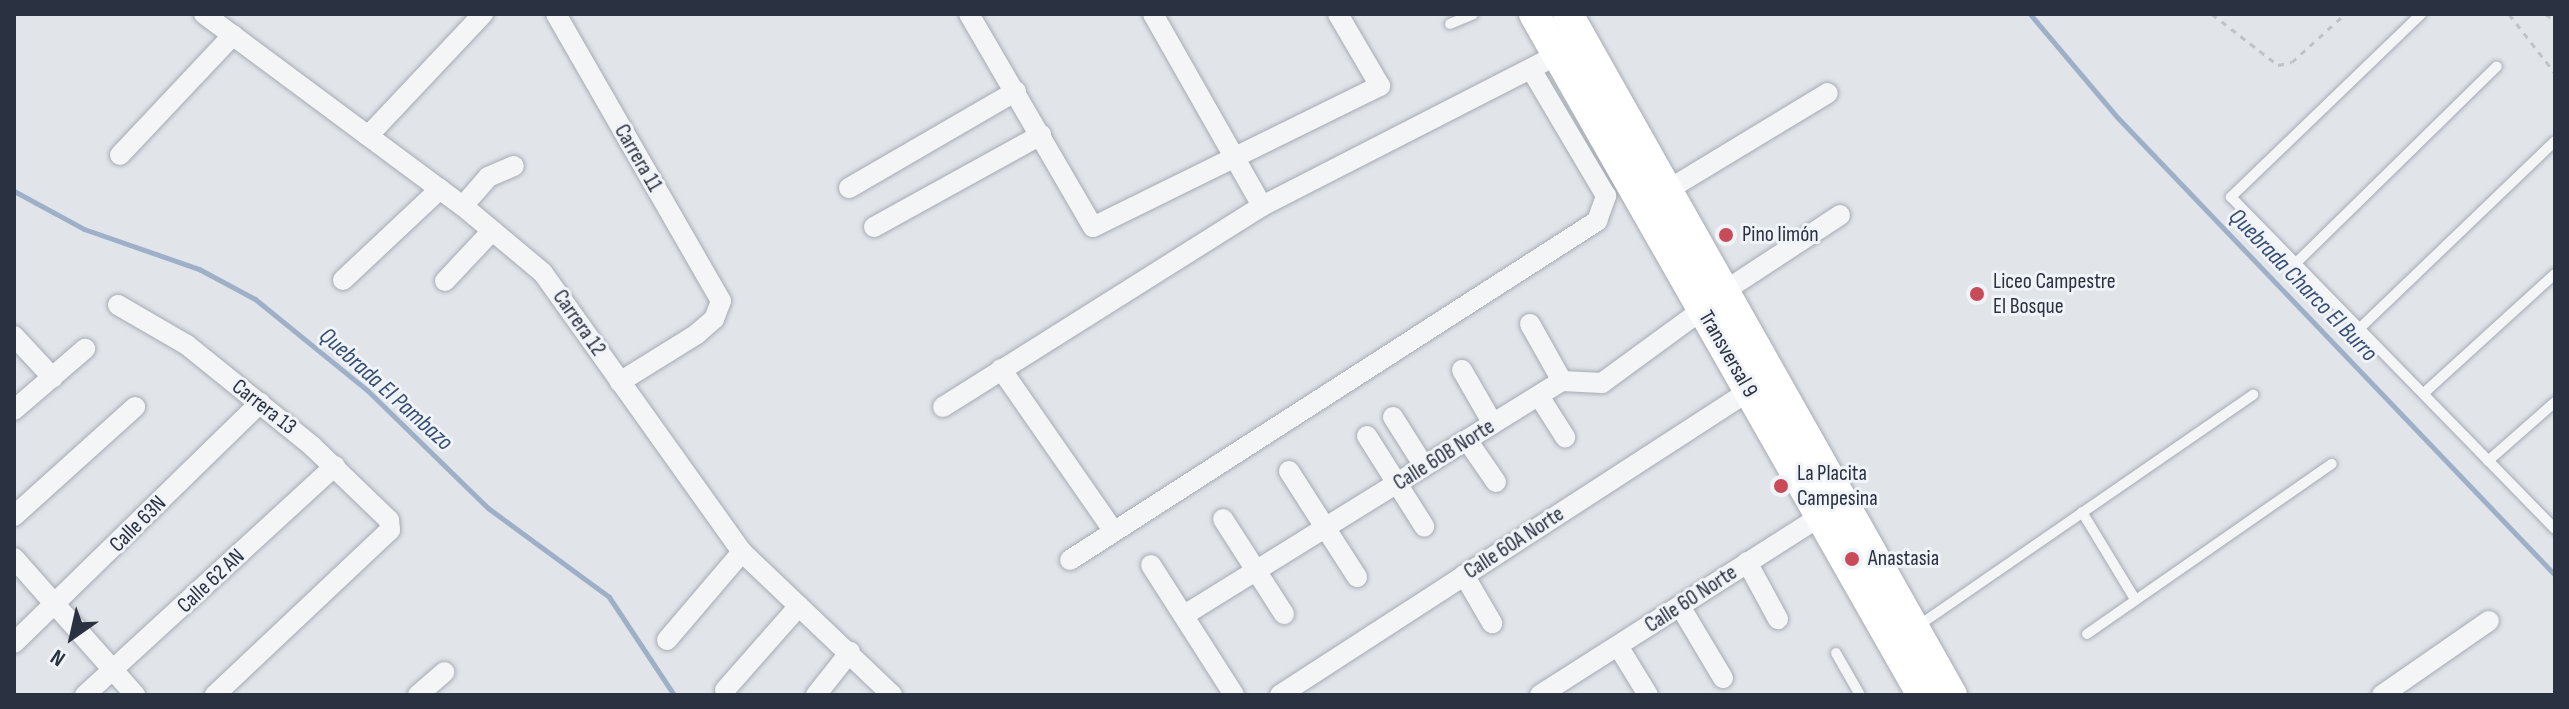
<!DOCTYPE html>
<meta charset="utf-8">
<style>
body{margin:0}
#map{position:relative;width:2569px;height:709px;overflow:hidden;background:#e1e4e9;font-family:"Sofia Sans Condensed",sans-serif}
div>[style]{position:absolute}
.stream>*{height:5px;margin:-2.5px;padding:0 2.5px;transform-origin:2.5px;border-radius:2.5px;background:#9db0c8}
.path>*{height:3px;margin-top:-1.5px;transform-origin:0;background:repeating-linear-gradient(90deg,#bfc2c7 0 6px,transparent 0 12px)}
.roads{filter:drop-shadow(0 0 2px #a6abb3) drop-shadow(0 0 2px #a6abb3)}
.lane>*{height:10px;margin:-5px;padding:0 5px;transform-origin:5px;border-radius:5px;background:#f4f5f7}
.street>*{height:20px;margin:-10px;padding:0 10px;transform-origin:10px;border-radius:10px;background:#f4f5f7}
.secondary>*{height:30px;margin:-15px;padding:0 15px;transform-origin:15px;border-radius:15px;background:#fff}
.dots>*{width:22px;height:22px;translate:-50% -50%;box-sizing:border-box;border:4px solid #f0f3f7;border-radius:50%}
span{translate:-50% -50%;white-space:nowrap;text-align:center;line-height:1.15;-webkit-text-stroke:6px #f0f3f7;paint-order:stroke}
.street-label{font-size:22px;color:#2a3140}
.poi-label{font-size:22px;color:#2a3140}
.left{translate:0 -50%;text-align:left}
.water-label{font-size:24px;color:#364e72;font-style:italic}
.frame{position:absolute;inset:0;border:16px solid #2a3140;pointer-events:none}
.north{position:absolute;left:32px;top:597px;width:80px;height:80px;-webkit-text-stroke:6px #f0f3f7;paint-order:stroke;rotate:214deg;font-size:22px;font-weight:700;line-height:32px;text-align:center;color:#2a3140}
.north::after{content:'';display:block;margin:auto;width:28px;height:36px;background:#2a3140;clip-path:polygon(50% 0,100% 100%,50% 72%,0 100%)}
</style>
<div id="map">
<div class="stream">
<i style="left:2030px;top:14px;width:136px;rotate:49.8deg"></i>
<i style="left:2118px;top:118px;width:632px;rotate:46.28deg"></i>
<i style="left:14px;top:191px;width:80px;rotate:28.5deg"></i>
<i style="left:84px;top:229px;width:122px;rotate:19.2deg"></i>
<i style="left:199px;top:269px;width:64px;rotate:28.2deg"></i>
<i style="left:255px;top:299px;width:144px;rotate:39.1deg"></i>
<i style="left:367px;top:390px;width:169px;rotate:44.3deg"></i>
<i style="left:488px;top:508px;width:150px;rotate:36.3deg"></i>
<i style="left:609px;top:597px;width:118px;rotate:56.4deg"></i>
</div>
<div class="path">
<i style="left:2212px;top:14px;width:83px;rotate:37.7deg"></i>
<i style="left:2278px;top:65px;width:14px;rotate:-12deg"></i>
<i style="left:2292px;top:62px;width:72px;rotate:-42.2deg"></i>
<i style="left:2509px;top:14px;width:75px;rotate:52.1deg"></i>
<i style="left:2545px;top:14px;width:12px;rotate:31deg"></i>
</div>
<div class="roads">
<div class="lane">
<i style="left:2421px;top:14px;width:264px;rotate:136.1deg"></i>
<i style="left:2231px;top:197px;width:464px;rotate:45.7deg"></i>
<i style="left:1450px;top:24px;width:25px;rotate:-23deg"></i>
<i style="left:2296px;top:263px;width:281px;rotate:-44.4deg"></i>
<i style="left:2360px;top:328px;width:269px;rotate:-43.8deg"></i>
<i style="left:2424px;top:393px;width:177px;rotate:-42.3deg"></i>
<i style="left:2488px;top:461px;width:89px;rotate:-41.4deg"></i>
<i style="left:2082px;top:512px;width:102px;rotate:58.7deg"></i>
<i style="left:1915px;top:628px;width:411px;rotate:-34.6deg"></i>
<i style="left:2087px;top:634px;width:298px;rotate:-34.8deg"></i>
<i style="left:1836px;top:653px;width:48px;rotate:60.3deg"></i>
</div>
<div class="street">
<i style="left:204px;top:14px;width:322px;rotate:36.6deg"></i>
<i style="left:463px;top:206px;width:104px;rotate:39.9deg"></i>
<i style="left:543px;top:273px;width:343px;rotate:54.5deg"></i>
<i style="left:742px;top:552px;width:207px;rotate:43.6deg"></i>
<i style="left:556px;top:14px;width:331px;rotate:60.1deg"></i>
<i style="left:721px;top:301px;width:19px;rotate:111deg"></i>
<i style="left:714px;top:319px;width:23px;rotate:139deg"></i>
<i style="left:697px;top:334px;width:91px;rotate:148.1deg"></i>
<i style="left:969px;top:14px;width:246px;rotate:59.8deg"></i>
<i style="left:1093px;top:227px;width:320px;rotate:-26.2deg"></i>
<i style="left:1380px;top:86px;width:83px;rotate:-120.3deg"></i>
<i style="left:1153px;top:14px;width:221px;rotate:60.4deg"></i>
<i style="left:368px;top:136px;width:168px;rotate:-46.7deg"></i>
<i style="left:120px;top:155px;width:165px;rotate:-46.7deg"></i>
<i style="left:849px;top:188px;width:193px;rotate:-30.1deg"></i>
<i style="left:1666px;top:191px;width:189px;rotate:-31.2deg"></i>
<i style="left:463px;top:206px;width:38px;rotate:-49deg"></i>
<i style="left:488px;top:177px;width:28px;rotate:-23deg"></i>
<i style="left:874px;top:227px;width:191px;rotate:-28.9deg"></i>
<i style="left:343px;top:280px;width:133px;rotate:-43.2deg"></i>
<i style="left:445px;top:281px;width:69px;rotate:-46.8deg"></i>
<i style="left:1723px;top:292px;width:140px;rotate:-33.3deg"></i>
<i style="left:118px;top:305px;width:80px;rotate:30.1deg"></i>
<i style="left:187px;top:345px;width:161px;rotate:38.9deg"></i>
<i style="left:312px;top:446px;width:107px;rotate:43.9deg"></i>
<i style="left:389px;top:520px;width:10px;rotate:84deg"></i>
<i style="left:390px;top:530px;width:241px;rotate:136.7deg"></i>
<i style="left:1530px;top:324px;width:65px;rotate:60.7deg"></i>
<i style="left:14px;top:336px;width:57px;rotate:47.1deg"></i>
<i style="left:1001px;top:369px;width:195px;rotate:55.2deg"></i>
<i style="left:1462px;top:370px;width:62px;rotate:60.1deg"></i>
<i style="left:1539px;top:396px;width:49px;rotate:57.6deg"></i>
<i style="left:943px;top:407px;width:377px;rotate:-32.2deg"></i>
<i style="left:1262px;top:206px;width:316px;rotate:-27.1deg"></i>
<i style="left:14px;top:410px;width:94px;rotate:-40.7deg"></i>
<i style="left:1393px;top:417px;width:58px;rotate:57.7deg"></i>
<i style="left:1367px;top:436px;width:107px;rotate:57.7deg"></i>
<i style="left:1467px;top:440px;width:51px;rotate:55.4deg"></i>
<i style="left:1289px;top:471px;width:126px;rotate:57.3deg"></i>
<i style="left:14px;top:516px;width:163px;rotate:-42deg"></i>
<i style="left:1223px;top:519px;width:113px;rotate:57.3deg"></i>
<i style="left:14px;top:558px;width:183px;rotate:48.5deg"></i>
<i style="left:1070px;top:560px;width:627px;rotate:-32.75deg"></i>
<i style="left:1597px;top:221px;width:27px;rotate:-70deg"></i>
<i style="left:1606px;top:196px;width:147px;rotate:-120.6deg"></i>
<i style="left:1747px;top:562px;width:65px;rotate:61.5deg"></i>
<i style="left:1151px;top:565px;width:154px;rotate:57.4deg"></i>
<i style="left:1464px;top:575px;width:56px;rotate:59.7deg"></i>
<i style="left:1680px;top:606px;width:84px;rotate:59.2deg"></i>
<i style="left:1186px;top:614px;width:442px;rotate:-31.8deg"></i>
<i style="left:1562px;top:381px;width:40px;rotate:2.9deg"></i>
<i style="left:1602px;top:383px;width:125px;rotate:-36.2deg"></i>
<i style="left:667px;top:640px;width:116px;rotate:-49.6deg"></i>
<i style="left:14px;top:643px;width:344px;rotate:-44.3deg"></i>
<i style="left:1618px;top:646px;width:57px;rotate:58.5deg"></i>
<i style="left:725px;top:690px;width:112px;rotate:-48.6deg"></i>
<i style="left:85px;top:695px;width:339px;rotate:-42.5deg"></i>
<i style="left:418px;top:695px;width:35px;rotate:-41deg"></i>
<i style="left:816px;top:695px;width:55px;rotate:-51.7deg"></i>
<i style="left:1280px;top:695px;width:559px;rotate:-32.95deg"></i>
<i style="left:1540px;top:695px;width:344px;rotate:-32.5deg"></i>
<i style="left:2382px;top:695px;width:130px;rotate:-34.7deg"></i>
</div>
<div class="secondary">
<i style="left:1534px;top:14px;width:784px;rotate:60.33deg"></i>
<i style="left:1568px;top:14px;width:782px;rotate:60.58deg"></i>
</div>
</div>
<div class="dots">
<i style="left:1726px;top:235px;background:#c94b58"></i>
<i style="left:1977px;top:294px;background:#c94b58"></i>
<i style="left:1781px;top:486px;background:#c94b58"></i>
<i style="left:1852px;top:559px;background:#c94b58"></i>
</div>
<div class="street-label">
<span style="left:638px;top:158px;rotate:60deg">Carrera 11</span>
<span style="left:579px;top:323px;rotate:55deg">Carrera 12</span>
<span style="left:1728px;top:354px;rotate:60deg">Transversal 9</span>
<span style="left:264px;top:407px;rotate:38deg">Carrera 13</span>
<span style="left:1444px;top:455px;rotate:-32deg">Calle 60B Norte</span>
<span style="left:138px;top:524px;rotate:-45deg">Calle 63N</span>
<span style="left:1514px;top:543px;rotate:-33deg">Calle 60A Norte</span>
<span style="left:211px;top:581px;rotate:-43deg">Calle 62 AN</span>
<span style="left:1691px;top:599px;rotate:-33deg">Calle 60 Norte</span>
</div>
<div class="poi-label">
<span class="left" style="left:1742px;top:235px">Pino limón</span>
<span class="left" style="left:1993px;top:294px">Liceo Campestre<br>El Bosque</span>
<span class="left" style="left:1797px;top:486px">La Placita<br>Campesina</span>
<span class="left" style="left:1868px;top:559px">Anastasia</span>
</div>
<div class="water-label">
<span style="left:2303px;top:285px;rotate:46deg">Quebrada Charco El Burro</span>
<span style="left:386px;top:389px;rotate:42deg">Quebrada El Pambazo</span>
</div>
<div class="frame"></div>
<div class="north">N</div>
</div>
